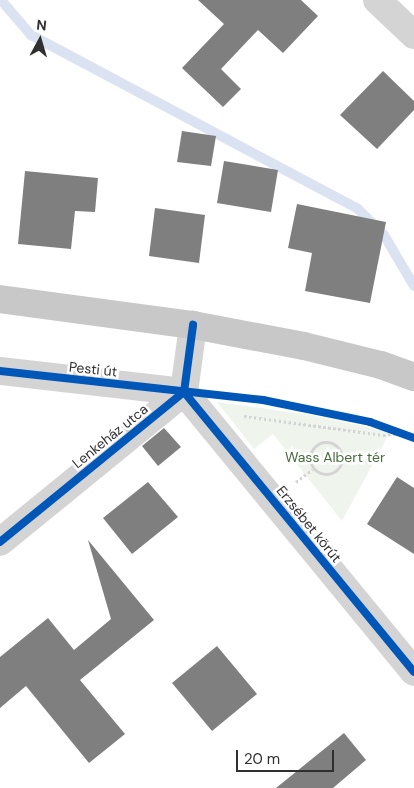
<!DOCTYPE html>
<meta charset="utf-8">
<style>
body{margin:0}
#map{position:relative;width:414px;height:788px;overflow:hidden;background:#fff;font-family:"DM Sans",sans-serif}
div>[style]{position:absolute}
.green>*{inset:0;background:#eff5ed}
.stream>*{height:10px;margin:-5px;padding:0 5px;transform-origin:5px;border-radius:5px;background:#dbe2f1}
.building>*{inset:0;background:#7f7f7f}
.path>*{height:3px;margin-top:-1.5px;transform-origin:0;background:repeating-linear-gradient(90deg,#d4d4d4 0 2.5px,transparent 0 5px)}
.path>.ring{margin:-1.5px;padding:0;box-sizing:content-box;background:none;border:3px solid #d4d4d4;border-radius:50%}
.minor>*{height:28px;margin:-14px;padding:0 14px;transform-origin:14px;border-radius:14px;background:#d4d4d4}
.major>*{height:28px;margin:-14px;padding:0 14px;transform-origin:14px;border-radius:14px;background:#c8c8c8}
.cycleway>*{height:8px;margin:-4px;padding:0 4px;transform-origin:4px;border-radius:4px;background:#0057b8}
span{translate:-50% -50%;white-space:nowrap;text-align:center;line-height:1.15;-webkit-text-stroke:5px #fff;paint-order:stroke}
.street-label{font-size:14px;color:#303030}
.park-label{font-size:14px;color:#476a3f}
.north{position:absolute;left:15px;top:15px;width:50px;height:50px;-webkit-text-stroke:4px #fff;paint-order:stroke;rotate:6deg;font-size:14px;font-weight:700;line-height:20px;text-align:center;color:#303030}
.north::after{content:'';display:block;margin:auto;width:18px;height:22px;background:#303030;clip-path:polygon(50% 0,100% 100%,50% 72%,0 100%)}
.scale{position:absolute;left:236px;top:750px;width:98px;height:22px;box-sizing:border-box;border:2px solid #303030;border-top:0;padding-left:6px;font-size:15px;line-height:18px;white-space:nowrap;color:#303030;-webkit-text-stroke:4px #fff;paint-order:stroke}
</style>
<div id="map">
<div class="green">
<i style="clip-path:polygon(217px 402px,311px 415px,390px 432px,342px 521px,273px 434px,254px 449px)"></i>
</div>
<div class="stream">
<i style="left:1px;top:0;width:46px;rotate:49.4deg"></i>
<i style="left:31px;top:35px;width:370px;rotate:28deg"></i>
<i style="left:358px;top:209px;width:37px;rotate:45deg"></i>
<i style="left:384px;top:235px;width:59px;rotate:59.5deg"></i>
</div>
<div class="building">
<i style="clip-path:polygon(198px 0,301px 0,318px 16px,283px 53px,258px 30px,221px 69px,241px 89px,223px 107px,182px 68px,224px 24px)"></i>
<i style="clip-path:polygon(383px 71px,414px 101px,414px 110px,377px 149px,340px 115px)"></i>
<i style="clip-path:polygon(182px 131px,216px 136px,211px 166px,177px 162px)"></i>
<i style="clip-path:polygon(224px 161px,278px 170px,271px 212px,217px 203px)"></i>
<i style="clip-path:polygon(25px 171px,98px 178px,95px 212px,75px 211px,71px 249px,18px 244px)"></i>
<i style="clip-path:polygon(297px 204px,386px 222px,370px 303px,305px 291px,312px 253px,288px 248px)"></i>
<i style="clip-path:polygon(155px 208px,205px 215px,199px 263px,149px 256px)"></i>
<i style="clip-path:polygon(164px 428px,181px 447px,158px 466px,142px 446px)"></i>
<i style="clip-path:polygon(397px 477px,414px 488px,414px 554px,367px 524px)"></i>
<i style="clip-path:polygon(148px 482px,178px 517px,132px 554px,103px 518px)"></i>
<i style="clip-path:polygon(88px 540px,154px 620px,80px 680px,125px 734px,89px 763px,26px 686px,0 708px,0 657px,48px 618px,74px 650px,111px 619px)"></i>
<i style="clip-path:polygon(217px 646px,257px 694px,212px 731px,172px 683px)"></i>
<i style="clip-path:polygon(344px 733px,366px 760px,333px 788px,276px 788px)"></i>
</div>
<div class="path">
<i style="left:244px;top:416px;width:140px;rotate:7.8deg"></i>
<i style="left:383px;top:435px;width:19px;rotate:-6deg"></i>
<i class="ring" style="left:310px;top:442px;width:29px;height:29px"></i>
<i style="left:296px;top:482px;width:21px;rotate:-37deg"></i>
</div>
<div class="minor">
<i style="left:377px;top:0;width:51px;rotate:43.4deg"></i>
<i style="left:0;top:371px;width:185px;rotate:6.5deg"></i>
<i style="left:184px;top:392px;width:362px;rotate:50.6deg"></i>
<i style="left:0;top:542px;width:237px;rotate:-39.2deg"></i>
<i style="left:184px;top:392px;width:68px;rotate:-82.3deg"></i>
</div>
<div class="major">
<i style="left:0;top:299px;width:195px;rotate:7.7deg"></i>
<i style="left:193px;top:325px;width:113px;rotate:10.7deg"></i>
<i style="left:304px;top:346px;width:79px;rotate:13.9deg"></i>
<i style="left:381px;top:365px;width:35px;rotate:20deg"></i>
</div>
<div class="cycleway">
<i style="left:0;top:371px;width:265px;rotate:6.3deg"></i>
<i style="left:263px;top:400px;width:109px;rotate:11.6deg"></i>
<i style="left:370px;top:422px;width:47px;rotate:20deg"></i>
<i style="left:184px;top:392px;width:362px;rotate:50.6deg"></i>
<i style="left:0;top:542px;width:237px;rotate:-39.2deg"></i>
<i style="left:184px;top:392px;width:68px;rotate:-82.3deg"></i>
</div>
<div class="street-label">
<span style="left:93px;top:369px;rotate:6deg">Pesti út</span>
<span style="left:110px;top:436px;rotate:-39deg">Lenkeház utca</span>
<span style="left:309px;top:524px;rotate:51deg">Erzsébet körút</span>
</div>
<div class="park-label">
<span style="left:335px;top:457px">Wass Albert tér</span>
</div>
<div class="north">N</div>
<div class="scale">20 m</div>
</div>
